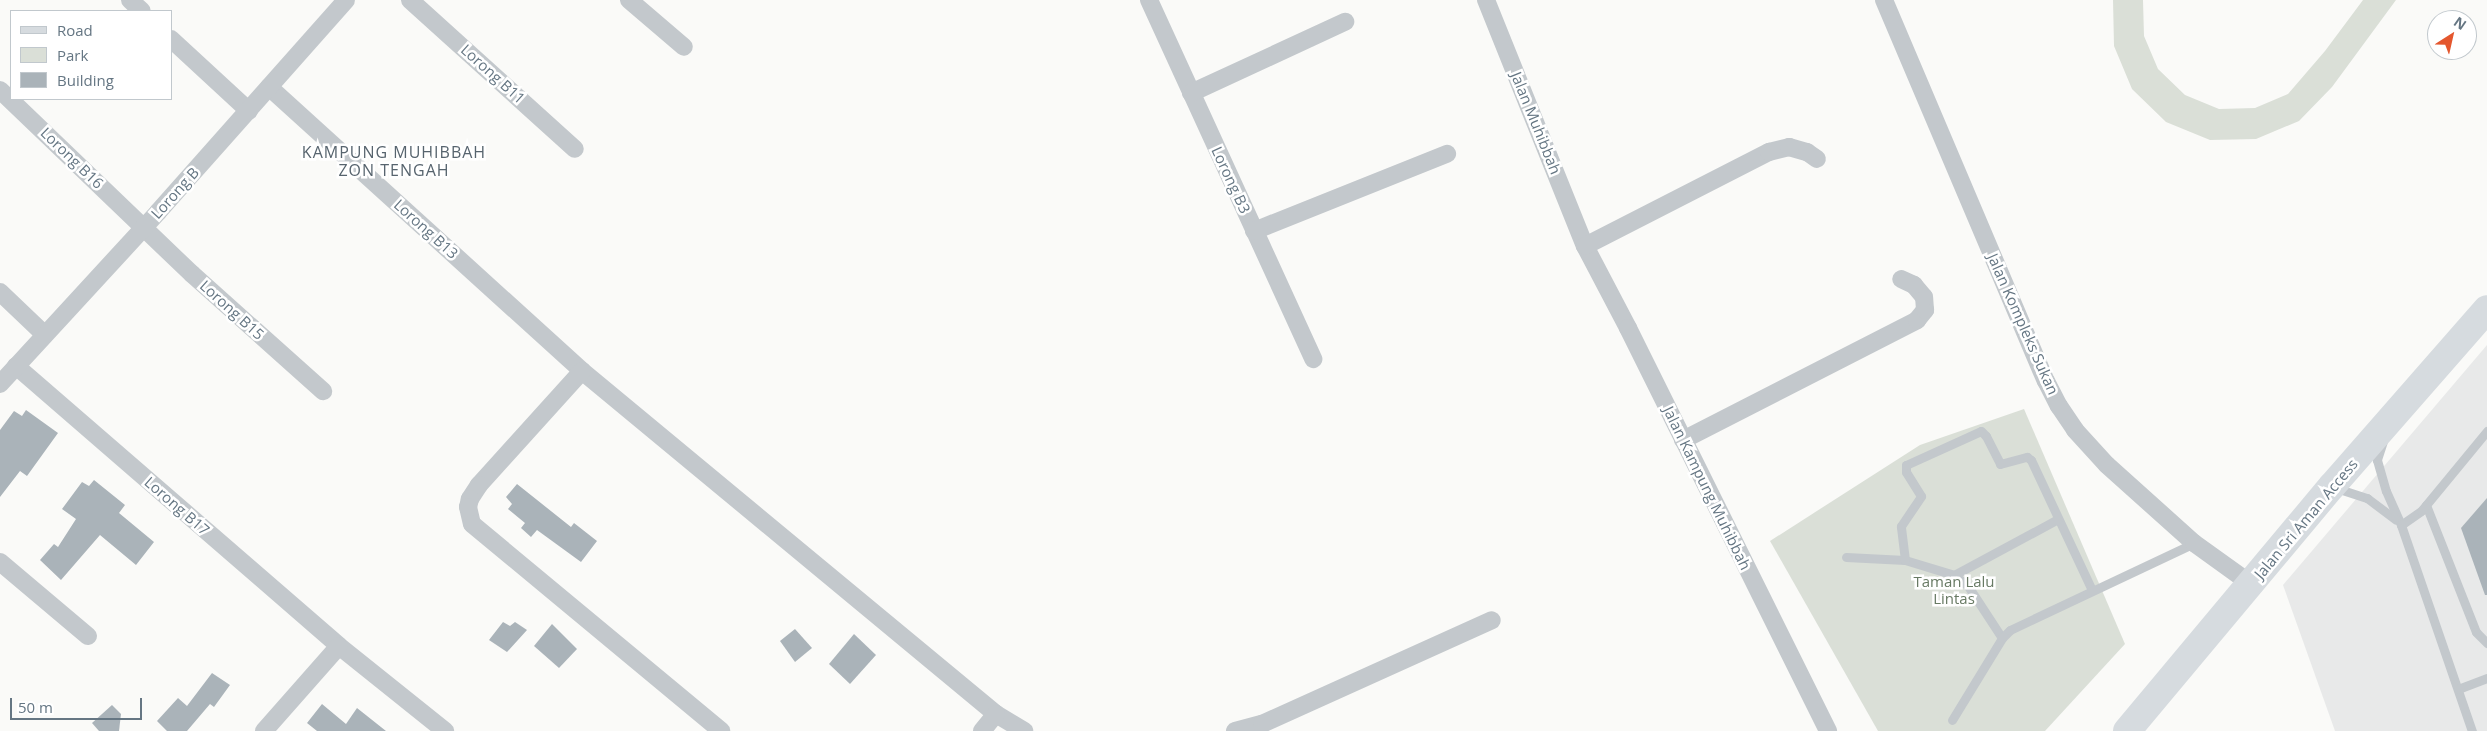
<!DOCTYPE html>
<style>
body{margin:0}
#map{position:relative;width:2487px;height:731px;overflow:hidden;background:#fafaf8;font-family:"Open Sans",sans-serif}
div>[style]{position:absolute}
.built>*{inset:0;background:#e8e9e9}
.green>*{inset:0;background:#dadfd7}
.building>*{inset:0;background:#aab3b9}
.lane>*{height:9px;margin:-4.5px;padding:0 4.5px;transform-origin:4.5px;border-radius:4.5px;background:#c3c8cc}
.street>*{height:18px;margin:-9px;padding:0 9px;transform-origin:9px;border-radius:9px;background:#c3c8cc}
.primary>*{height:28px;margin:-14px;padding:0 14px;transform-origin:14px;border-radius:14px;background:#d6dbdf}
span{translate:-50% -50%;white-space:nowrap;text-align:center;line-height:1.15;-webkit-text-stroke:5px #fff;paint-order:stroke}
.street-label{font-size:15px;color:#657683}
.park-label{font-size:15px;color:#687a64}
.neighbourhood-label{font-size:16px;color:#57646e;letter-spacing:1px}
.legend{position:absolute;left:10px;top:10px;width:162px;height:90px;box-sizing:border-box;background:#fff;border:1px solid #c1c8cd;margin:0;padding:6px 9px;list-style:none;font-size:15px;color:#657683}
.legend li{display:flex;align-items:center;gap:10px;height:25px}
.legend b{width:25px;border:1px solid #c1c8cd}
.north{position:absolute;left:2427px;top:10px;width:50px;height:50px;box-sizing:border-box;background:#fff;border:1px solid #c1c8cd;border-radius:50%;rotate:35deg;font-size:14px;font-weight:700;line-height:20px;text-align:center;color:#657683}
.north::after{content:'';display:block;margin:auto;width:18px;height:22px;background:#e4572e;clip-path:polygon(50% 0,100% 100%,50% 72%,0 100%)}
.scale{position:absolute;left:10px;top:698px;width:132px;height:22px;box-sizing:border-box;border:2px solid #657683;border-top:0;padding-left:6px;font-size:15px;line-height:18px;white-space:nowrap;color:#657683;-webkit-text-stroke:4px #fff;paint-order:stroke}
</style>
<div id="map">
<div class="built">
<i style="clip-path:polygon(2487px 345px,2487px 731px,2335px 731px,2283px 585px)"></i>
</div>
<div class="green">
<i style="clip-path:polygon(2113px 0,2143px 0,2144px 36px,2158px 69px,2185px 95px,2219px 109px,2255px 108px,2288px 94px,2325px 51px,2363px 0,2396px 0,2332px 87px,2299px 121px,2256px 139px,2210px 140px,2166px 122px,2132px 89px,2114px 46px)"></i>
<i style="clip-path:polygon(2024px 409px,2125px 644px,2045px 731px,1878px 731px,1770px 541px,1920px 445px)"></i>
</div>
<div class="building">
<i style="clip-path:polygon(26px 410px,58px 433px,27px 476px,20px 471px,0 497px,0 430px,14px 411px,22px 416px)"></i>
<i style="clip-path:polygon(94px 480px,125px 505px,119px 513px,154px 542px,136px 565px,100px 535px,61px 580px,40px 560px,54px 544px,58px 547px,76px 519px,62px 509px,82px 482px,89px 486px)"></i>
<i style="clip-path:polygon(517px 484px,571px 527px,574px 523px,597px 541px,581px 562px,537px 530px,531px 537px,521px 528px,525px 523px,508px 509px,512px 504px,506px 497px)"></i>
<i style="clip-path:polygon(2487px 498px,2487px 595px,2485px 595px,2461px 528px)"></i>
<i style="clip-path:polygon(503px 622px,510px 626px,515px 622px,527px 630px,507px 652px,489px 640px)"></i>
<i style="clip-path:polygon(552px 624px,577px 649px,559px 668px,534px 646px)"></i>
<i style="clip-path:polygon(795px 629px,812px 648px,795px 662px,780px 641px)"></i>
<i style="clip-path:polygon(854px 634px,876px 655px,850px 684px,829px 664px)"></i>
<i style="clip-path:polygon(212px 673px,230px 685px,214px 707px,210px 704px,187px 731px,167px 731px,157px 721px,178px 698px,187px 706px)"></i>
<i style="clip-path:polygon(322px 704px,346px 724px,357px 708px,386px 731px,317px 731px,307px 723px)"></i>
<i style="clip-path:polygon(112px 705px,121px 714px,119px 731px,99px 731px,92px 723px)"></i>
</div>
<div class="lane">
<i style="left:2383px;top:441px;width:20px;rotate:108deg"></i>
<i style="left:2377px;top:460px;width:32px;rotate:74deg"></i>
<i style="left:2386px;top:491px;width:37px;rotate:66deg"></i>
<i style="left:2401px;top:525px;width:218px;rotate:71deg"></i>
<i style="left:2336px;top:488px;width:33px;rotate:18deg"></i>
<i style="left:2367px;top:498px;width:36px;rotate:37deg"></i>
<i style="left:2426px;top:505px;width:136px;rotate:68.5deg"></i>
<i style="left:2476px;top:632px;width:16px;rotate:45deg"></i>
<i style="left:2401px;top:525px;width:24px;rotate:-35deg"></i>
<i style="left:2421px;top:511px;width:104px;rotate:-50.5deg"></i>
<i style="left:1846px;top:557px;width:59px;rotate:2.9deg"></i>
<i style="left:1905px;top:560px;width:51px;rotate:17deg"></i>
<i style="left:1954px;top:575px;width:18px;rotate:38deg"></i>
<i style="left:1968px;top:586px;width:62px;rotate:56.8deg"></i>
<i style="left:1905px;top:560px;width:34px;rotate:-97deg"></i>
<i style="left:1901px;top:526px;width:36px;rotate:-56deg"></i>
<i style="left:1921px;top:496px;width:28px;rotate:-122deg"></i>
<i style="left:1906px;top:472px;width:7px;rotate:-90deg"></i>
<i style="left:1906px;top:465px;width:82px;rotate:-24.4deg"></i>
<i style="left:1981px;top:431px;width:7px;rotate:45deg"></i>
<i style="left:1986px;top:436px;width:31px;rotate:63deg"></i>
<i style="left:2000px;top:464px;width:28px;rotate:-15deg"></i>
<i style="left:2027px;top:457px;width:5px;rotate:37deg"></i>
<i style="left:2031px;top:460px;width:144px;rotate:64.9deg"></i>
<i style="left:1954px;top:575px;width:118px;rotate:-28.3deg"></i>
<i style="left:2458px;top:689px;width:31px;rotate:-21deg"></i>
<i style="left:1952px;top:720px;width:96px;rotate:-58.6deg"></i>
<i style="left:2002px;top:638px;width:11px;rotate:-45deg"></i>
<i style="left:2010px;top:630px;width:204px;rotate:-25.3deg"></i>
</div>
<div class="street">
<i style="left:130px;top:0;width:16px;rotate:43deg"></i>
<i style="left:410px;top:0;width:222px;rotate:42.1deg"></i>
<i style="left:629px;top:0;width:72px;rotate:40.5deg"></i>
<i style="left:1149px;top:0;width:395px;rotate:65.4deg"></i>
<i style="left:1486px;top:0;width:265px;rotate:68.1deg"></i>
<i style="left:1585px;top:246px;width:93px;rotate:62.3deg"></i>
<i style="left:1628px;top:328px;width:450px;rotate:63.6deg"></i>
<i style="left:1884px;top:0;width:414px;rotate:67deg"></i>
<i style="left:2046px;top:381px;width:28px;rotate:63deg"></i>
<i style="left:2059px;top:406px;width:29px;rotate:56deg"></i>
<i style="left:2075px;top:430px;width:47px;rotate:47.6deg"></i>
<i style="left:2107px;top:465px;width:117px;rotate:41.9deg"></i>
<i style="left:2194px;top:543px;width:70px;rotate:35.7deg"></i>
<i style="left:171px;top:39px;width:106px;rotate:42.7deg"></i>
<i style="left:269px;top:87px;width:423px;rotate:42.2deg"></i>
<i style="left:582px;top:371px;width:538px;rotate:39.64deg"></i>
<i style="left:996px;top:714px;width:33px;rotate:31deg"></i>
<i style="left:0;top:90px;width:266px;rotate:43.8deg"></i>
<i style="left:192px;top:274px;width:176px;rotate:41.8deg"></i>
<i style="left:1191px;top:93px;width:170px;rotate:-24.8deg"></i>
<i style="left:1254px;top:231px;width:208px;rotate:-21.8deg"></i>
<i style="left:1585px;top:246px;width:207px;rotate:-27.1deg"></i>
<i style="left:1769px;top:152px;width:21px;rotate:-14deg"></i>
<i style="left:1789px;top:147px;width:19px;rotate:16deg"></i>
<i style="left:1807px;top:152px;width:12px;rotate:35deg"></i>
<i style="left:0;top:292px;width:62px;rotate:43.7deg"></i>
<i style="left:16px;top:366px;width:427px;rotate:40.9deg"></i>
<i style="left:339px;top:646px;width:136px;rotate:38.7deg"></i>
<i style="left:582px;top:371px;width:154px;rotate:132.1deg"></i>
<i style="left:479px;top:485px;width:17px;rotate:123deg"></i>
<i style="left:470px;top:499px;width:8px;rotate:104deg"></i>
<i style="left:468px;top:507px;width:17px;rotate:77deg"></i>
<i style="left:472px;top:524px;width:324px;rotate:39.7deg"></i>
<i style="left:0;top:384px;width:234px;rotate:-47.4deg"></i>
<i style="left:158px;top:212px;width:283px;rotate:-48.4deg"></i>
<i style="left:1683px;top:440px;width:263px;rotate:-27.1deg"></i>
<i style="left:1917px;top:320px;width:13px;rotate:-51deg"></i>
<i style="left:1925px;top:310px;width:13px;rotate:-94deg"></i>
<i style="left:1924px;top:297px;width:16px;rotate:-130deg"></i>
<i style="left:1914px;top:285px;width:14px;rotate:-155deg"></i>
<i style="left:0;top:562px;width:115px;rotate:40.1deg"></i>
<i style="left:264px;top:731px;width:113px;rotate:-48.6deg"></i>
<i style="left:982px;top:731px;width:22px;rotate:-51deg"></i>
<i style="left:1235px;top:731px;width:28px;rotate:-15deg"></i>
<i style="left:1262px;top:724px;width:252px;rotate:-24.3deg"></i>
</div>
<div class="primary">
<i style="left:2127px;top:731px;width:319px;rotate:-50.1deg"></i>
<i style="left:2332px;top:486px;width:235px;rotate:-48.8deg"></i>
</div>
<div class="street-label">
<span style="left:493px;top:74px;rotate:42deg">Lorong B11</span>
<span style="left:1536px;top:123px;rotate:68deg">Jalan Muhibbah</span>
<span style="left:72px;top:158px;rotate:44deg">Lorong B16</span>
<span style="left:1231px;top:180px;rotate:65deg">Lorong B3</span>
<span style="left:175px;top:193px;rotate:-48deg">Lorong B</span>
<span style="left:426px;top:229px;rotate:42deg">Lorong B13</span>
<span style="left:232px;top:310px;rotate:42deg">Lorong B15</span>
<span style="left:2023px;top:324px;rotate:66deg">Jalan Kompleks Sukan</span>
<span style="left:1707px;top:488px;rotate:64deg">Jalan Kampung Muhibbah</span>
<span style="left:177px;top:506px;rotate:41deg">Lorong B17</span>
<span style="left:2306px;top:519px;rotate:-50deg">Jalan Sri Aman Access</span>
</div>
<div class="park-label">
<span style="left:1954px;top:590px">Taman Lalu<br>Lintas</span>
</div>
<div class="neighbourhood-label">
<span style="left:394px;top:161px">KAMPUNG MUHIBBAH<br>ZON TENGAH</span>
</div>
<ul class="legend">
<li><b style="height:6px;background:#d6dbdf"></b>Road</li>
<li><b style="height:14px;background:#dadfd7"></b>Park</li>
<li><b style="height:14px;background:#aab3b9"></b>Building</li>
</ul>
<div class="north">N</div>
<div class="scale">50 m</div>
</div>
